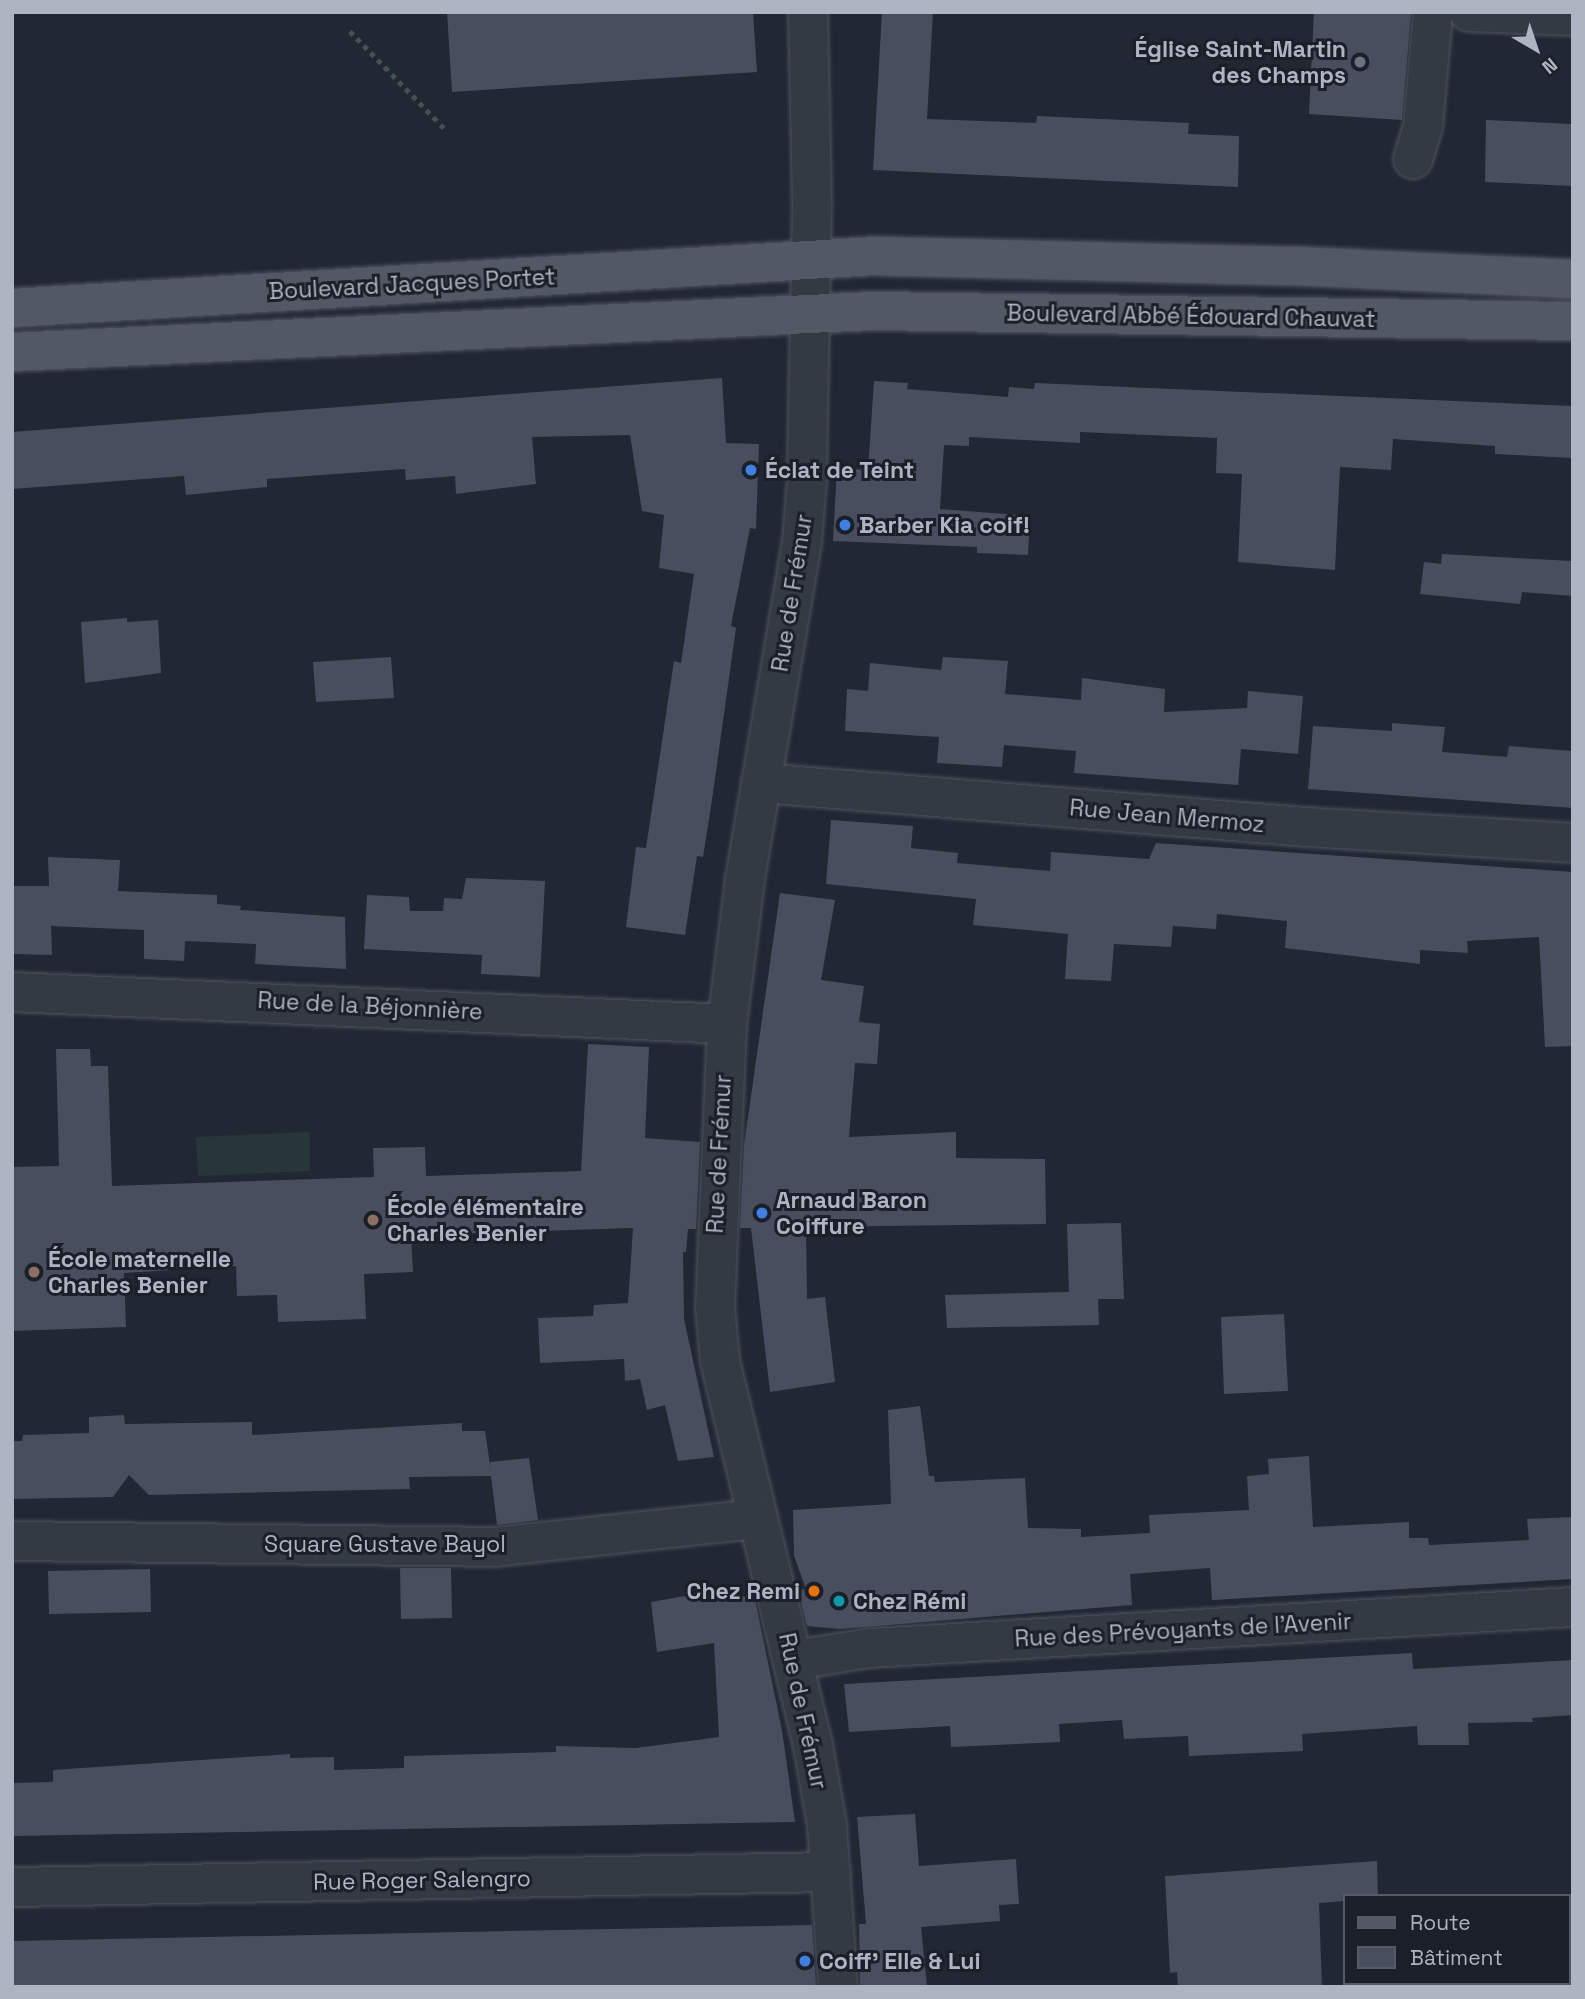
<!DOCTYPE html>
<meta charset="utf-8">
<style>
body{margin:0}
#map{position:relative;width:1585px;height:1999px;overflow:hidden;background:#212733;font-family:"Space Grotesk",sans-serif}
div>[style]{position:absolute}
.green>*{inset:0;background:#273739}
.building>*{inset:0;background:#484e5d}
.path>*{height:4.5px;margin-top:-2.25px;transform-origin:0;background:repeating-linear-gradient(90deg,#445256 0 5px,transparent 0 10px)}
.roads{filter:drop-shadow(0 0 2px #4f545f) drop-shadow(0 0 2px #4f545f)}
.minor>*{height:38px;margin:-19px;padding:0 19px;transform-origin:19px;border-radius:19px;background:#343a44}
.major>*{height:38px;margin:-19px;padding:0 19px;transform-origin:19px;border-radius:19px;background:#525864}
.dots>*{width:19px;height:19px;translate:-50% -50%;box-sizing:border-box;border:4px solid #1a1f29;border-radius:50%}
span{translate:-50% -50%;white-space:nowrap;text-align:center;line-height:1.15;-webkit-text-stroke:6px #1a1f29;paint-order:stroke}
.poi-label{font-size:23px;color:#aeb4c1;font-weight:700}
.right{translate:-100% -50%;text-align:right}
.left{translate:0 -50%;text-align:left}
.street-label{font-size:23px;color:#aeb4c1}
.frame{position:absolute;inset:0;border:14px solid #aeb4c1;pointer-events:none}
.legend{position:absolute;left:1343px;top:1894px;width:228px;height:91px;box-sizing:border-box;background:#1a1f29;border:2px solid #555b66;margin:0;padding:9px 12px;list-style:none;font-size:21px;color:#aeb4c1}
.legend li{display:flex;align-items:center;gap:14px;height:35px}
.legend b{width:35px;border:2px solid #555b66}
.north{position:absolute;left:1501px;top:14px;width:70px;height:70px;-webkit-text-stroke:5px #1a1f29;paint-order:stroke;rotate:141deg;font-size:19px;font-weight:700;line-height:28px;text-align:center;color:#aeb4c1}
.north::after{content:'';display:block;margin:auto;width:24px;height:32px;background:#aeb4c1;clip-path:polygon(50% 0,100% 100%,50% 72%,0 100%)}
</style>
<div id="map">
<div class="green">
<i style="clip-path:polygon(310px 1132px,310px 1171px,198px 1176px,196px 1137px)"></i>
</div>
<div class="building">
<i style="clip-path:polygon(447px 12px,753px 12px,757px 72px,452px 92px)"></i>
<i style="clip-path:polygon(882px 12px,933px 12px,927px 119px,1036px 123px,1037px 116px,1189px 123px,1188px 134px,1239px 136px,1238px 187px,873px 170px)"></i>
<i style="clip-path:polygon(1314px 12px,1411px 12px,1402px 120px,1309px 114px)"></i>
<i style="clip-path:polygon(1486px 120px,1572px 124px,1573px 186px,1485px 182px)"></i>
<i style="clip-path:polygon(722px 378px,726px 443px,759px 444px,756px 529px,750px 528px,731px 626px,736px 628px,712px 800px,703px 857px,697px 856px,685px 935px,626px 927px,636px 847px,646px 848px,674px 661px,681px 663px,694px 574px,659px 568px,664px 515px,642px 511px,630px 435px,532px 437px,536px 484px,456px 494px,455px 476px,406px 480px,405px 469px,267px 479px,267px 487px,186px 495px,184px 476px,12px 489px,12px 432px)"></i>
<i style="clip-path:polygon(874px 381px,908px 383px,907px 389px,1008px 397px,1009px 387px,1034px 389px,1035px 383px,1573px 406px,1573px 458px,1495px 454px,1495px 446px,1393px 439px,1391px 470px,1340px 467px,1335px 570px,1238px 562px,1242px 474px,1216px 473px,1217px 438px,1080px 432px,1080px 443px,969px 437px,969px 446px,944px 445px,940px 509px,1030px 516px,1028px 555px,977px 553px,977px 547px,833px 541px,837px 468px,868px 470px)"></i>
<i style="clip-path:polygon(1442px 554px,1573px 561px,1573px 596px,1522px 592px,1520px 604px,1420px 594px,1424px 562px,1441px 564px)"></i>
<i style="clip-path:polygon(127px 618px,127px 622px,158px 620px,161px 673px,85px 683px,81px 622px)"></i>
<i style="clip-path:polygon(391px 657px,394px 698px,316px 702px,313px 662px)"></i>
<i style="clip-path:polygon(943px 657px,1008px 661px,1005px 694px,1081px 700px,1082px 678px,1165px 689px,1164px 712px,1247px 708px,1248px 691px,1303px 696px,1298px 754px,1241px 749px,1238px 785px,1074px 773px,1076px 751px,1004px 745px,1002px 767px,937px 763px,939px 737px,845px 731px,847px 689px,868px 691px,870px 663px,941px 670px)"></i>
<i style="clip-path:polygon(1392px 723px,1445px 727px,1442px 752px,1507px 757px,1509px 746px,1573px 751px,1573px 808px,1308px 789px,1313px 726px,1392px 731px)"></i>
<i style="clip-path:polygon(831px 820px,913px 826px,911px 848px,958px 853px,957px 863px,1050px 871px,1051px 852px,1149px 859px,1156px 843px,1573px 872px,1573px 1046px,1545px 1047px,1539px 937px,1467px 941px,1468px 953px,1420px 950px,1420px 964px,1285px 948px,1287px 921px,1217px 914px,1216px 929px,1173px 926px,1171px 947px,1114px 944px,1111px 981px,1065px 979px,1068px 934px,973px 925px,976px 899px,826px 884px)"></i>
<i style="clip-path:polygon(48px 857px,120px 860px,118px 891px,217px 895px,217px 904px,241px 906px,240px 910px,345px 917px,346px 969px,255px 964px,256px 944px,185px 941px,184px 961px,144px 959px,144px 930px,51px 926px,52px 955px,12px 954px,12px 886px,49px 886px)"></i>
<i style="clip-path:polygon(466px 878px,545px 881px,540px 977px,481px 974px,482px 955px,364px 949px,367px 895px,409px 897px,410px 911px,443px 911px,444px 898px,462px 899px)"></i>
<i style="clip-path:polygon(780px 893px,835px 900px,821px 980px,864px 986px,859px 1022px,880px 1024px,877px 1064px,855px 1063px,849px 1137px,956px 1132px,956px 1158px,1045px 1159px,1046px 1224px,806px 1227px,807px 1299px,825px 1297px,835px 1382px,770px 1392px,751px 1228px,740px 1228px,744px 1145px)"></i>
<i style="clip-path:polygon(588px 1044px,649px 1047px,645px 1138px,700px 1142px,696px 1229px,688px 1229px,686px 1252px,683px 1252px,684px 1319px,714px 1457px,678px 1461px,665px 1405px,647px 1410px,640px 1379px,625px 1381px,624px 1359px,540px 1363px,538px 1318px,593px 1316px,594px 1305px,628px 1303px,633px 1228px,411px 1235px,413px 1272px,364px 1274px,366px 1319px,278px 1322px,277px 1295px,237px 1296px,236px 1266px,124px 1273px,126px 1327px,12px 1331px,12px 1167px,59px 1166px,56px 1049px,90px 1049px,91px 1066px,108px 1066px,112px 1186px,374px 1177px,373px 1148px,425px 1147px,426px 1176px,581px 1171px)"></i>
<i style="clip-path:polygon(1121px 1223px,1124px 1299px,1098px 1299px,1099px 1325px,947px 1328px,945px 1295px,1069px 1292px,1067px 1224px)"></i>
<i style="clip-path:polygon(1284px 1314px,1288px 1391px,1224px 1394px,1221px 1317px)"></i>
<i style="clip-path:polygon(920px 1406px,929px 1476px,934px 1476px,935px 1482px,1025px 1478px,1028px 1528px,1081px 1529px,1081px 1537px,1150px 1533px,1149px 1515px,1249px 1510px,1247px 1476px,1269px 1474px,1268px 1459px,1309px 1456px,1313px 1527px,1409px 1522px,1409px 1538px,1428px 1538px,1429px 1545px,1529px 1540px,1527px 1519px,1573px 1517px,1573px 1579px,1212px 1600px,1210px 1568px,1130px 1574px,1132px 1605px,840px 1629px,807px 1626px,798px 1590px,806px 1589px,794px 1556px,793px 1510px,891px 1504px,888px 1410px)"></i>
<i style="clip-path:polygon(124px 1415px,125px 1424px,252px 1422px,252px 1435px,462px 1423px,462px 1431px,485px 1431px,491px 1471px,490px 1462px,529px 1458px,538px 1520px,497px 1525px,491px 1476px,409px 1477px,410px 1489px,149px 1495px,129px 1475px,113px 1497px,12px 1499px,12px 1441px,22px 1441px,23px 1435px,89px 1433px,89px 1417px)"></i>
<i style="clip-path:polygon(400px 1568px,451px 1568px,452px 1618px,401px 1619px)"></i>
<i style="clip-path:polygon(150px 1569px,151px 1612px,49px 1614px,48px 1571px)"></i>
<i style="clip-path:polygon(691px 1595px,704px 1602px,754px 1595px,782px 1730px,795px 1822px,12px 1836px,12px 1783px,53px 1782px,53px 1770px,290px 1754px,290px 1758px,334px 1757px,334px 1770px,404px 1768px,404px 1756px,556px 1752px,556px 1746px,636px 1748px,719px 1737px,714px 1643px,657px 1652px,651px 1602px)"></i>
<i style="clip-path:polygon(1412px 1653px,1413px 1669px,1573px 1660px,1573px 1715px,1532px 1718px,1533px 1722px,1468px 1723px,1469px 1745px,1418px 1745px,1417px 1726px,1302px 1734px,1303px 1751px,1189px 1756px,1188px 1736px,1124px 1739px,1122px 1720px,1059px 1724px,1060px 1742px,951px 1747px,950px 1726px,849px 1732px,844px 1684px)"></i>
<i style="clip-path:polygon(915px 1814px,919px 1866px,1016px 1859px,1019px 1904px,999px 1905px,1000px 1921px,921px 1927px,927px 1987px,860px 1987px,859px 1924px,866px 1924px,857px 1817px)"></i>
<i style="clip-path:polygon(1377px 1861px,1378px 1896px,1345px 1896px,1345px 1901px,1319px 1903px,1322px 1987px,1178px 1987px,1177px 1972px,1170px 1973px,1165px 1876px)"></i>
<i style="clip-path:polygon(812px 1925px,816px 1987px,12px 1987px,12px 1941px)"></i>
</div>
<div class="path">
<i style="left:350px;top:31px;width:135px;rotate:45.9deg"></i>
</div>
<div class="roads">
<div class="minor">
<i style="left:808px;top:12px;width:197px;rotate:88.8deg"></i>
<i style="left:812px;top:209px;width:271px;rotate:91.1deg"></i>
<i style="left:807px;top:480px;width:62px;rotate:94.6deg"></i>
<i style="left:802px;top:542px;width:343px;rotate:99.6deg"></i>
<i style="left:745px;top:880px;width:145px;rotate:97.1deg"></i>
<i style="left:727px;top:1024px;width:283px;rotate:92.4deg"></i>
<i style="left:715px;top:1307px;width:54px;rotate:84.7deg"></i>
<i style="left:720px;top:1361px;width:390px;rotate:76.4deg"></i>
<i style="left:812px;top:1740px;width:86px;rotate:80deg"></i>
<i style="left:827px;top:1825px;width:162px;rotate:86.1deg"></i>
<i style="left:1469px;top:12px;width:104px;rotate:2.2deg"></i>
<i style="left:1413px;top:159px;width:34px;rotate:-73deg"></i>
<i style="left:1423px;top:127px;width:115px;rotate:-85deg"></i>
<i style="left:761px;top:783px;width:547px;rotate:4.62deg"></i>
<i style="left:1306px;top:827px;width:267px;rotate:3.4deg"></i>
<i style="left:12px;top:992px;width:716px;rotate:2.56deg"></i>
<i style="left:12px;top:1541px;width:481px;rotate:0.7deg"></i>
<i style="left:493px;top:1547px;width:265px;rotate:-6.1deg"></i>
<i style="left:794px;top:1660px;width:77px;rotate:-9deg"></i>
<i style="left:870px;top:1648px;width:704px;rotate:-3.34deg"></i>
<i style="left:12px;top:1887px;width:819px;rotate:-1.05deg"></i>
</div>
<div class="major">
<i style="left:12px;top:308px;width:864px;rotate:-3.45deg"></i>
<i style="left:874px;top:256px;width:421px;rotate:1.4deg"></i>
<i style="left:1295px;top:266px;width:278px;rotate:2.7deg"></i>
<i style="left:12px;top:352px;width:862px;rotate:-2.73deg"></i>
<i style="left:873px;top:311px;width:700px;rotate:0.82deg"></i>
</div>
</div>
<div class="dots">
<i style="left:1360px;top:62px;background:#6b7280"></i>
<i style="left:751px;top:470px;background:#3f7fe0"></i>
<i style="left:845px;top:525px;background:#3f7fe0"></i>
<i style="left:762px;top:1213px;background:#3f7fe0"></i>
<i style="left:373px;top:1220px;background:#8d6e63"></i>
<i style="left:34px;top:1272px;background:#8d6e63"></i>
<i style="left:814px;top:1591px;background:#e8710a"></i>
<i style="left:839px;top:1601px;background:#0f9aa8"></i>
<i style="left:805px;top:1961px;background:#3f7fe0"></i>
</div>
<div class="poi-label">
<span class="right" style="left:1346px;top:62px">Église Saint-Martin<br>des Champs</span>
<span class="left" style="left:765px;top:470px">Éclat de Teint</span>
<span class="left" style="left:859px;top:525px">Barber Kia coif!</span>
<span class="left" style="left:776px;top:1213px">Arnaud Baron<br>Coiffure</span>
<span class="left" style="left:387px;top:1220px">École élémentaire<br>Charles Benier</span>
<span class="left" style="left:48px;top:1272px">École maternelle<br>Charles Benier</span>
<span class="right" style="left:800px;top:1591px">Chez Remi</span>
<span class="left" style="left:853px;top:1601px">Chez Rémi</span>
<span class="left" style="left:819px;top:1961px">Coiff' Elle &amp; Lui</span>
</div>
<div class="street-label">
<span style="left:412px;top:284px;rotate:-3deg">Boulevard Jacques Portet</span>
<span style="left:1191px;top:316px;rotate:1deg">Boulevard Abbé Édouard Chauvat</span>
<span style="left:792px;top:593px;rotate:-81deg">Rue de Frémur</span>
<span style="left:1167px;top:816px;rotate:5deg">Rue Jean Mermoz</span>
<span style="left:370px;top:1006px;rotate:3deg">Rue de la Béjonnière</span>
<span style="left:719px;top:1154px;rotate:-87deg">Rue de Frémur</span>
<span style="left:385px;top:1544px">Square Gustave Bayol</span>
<span style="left:1183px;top:1630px;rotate:-3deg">Rue des Prévoyants de l'Avenir</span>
<span style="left:803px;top:1711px;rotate:78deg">Rue de Frémur</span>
<span style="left:422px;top:1880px;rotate:-1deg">Rue Roger Salengro</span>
</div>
<div class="frame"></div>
<ul class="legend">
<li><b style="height:9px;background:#525864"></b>Route</li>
<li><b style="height:19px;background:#484e5d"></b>Bâtiment</li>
</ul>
<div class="north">N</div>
</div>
